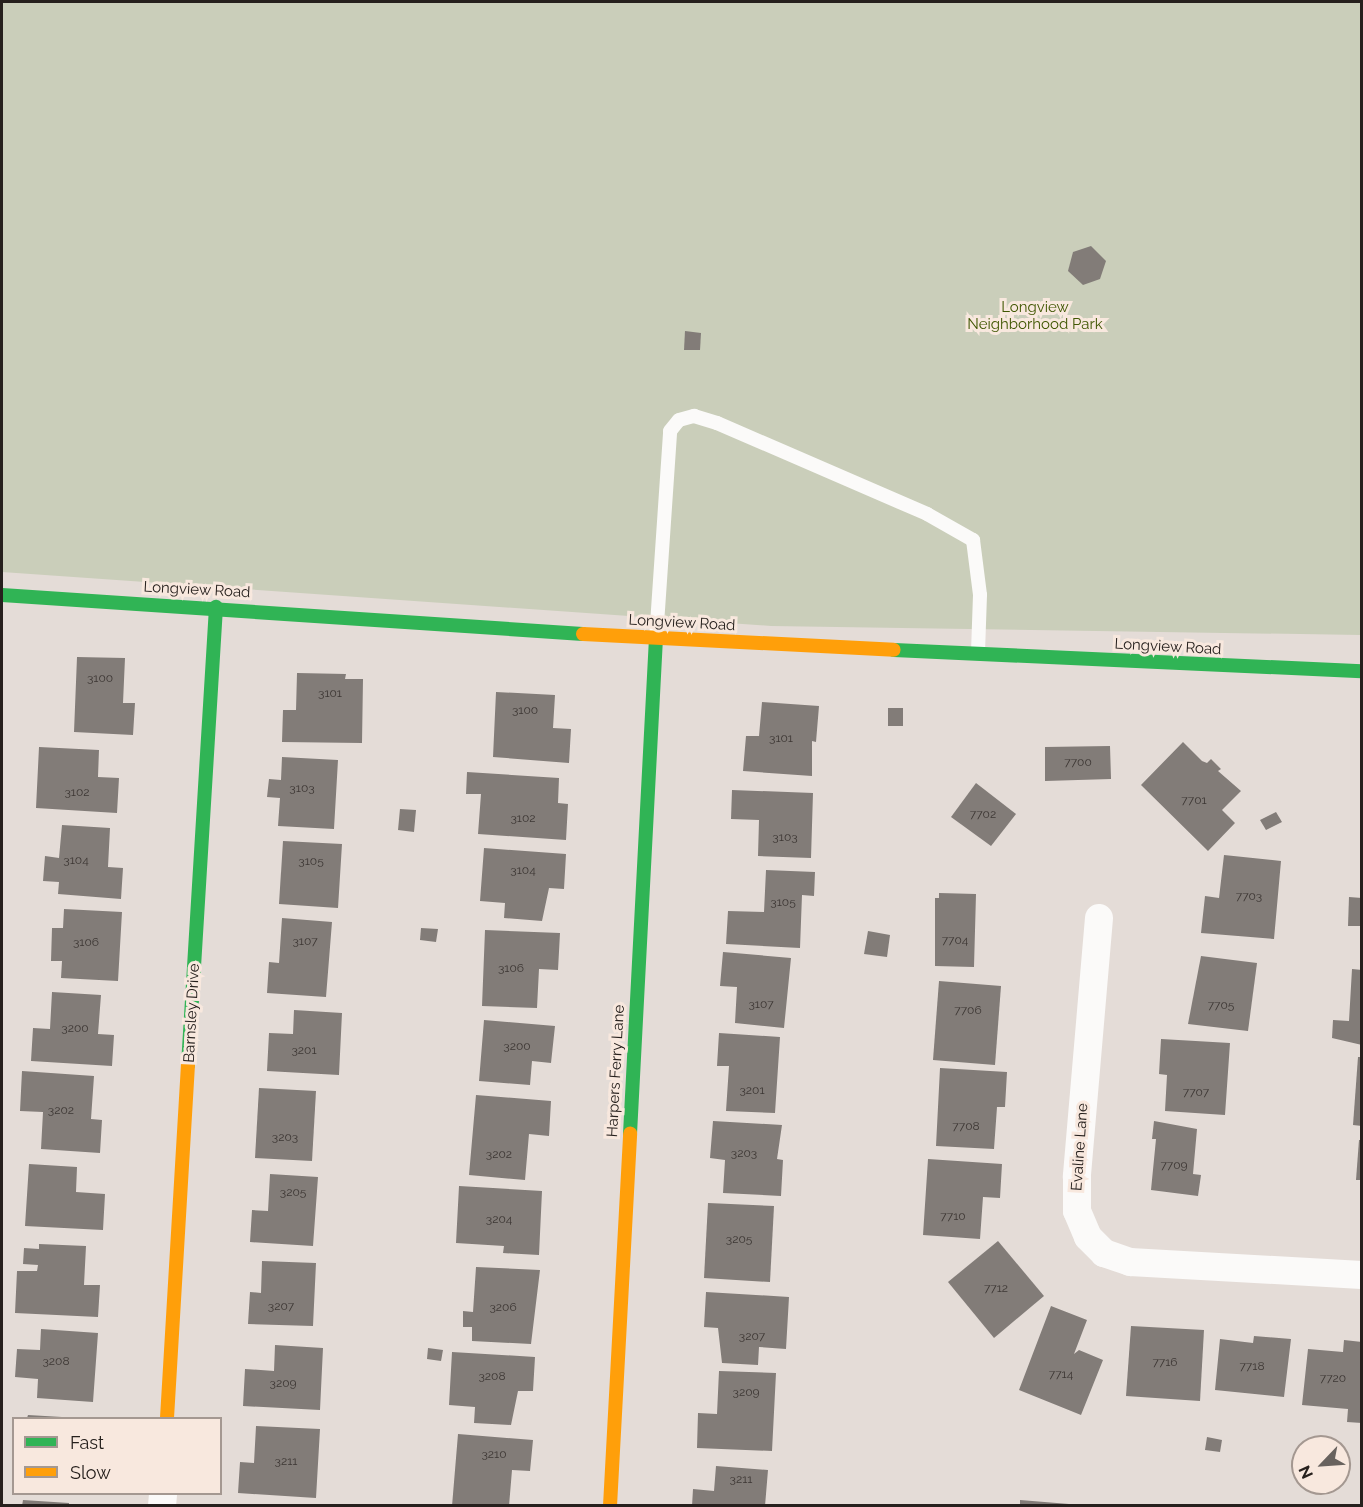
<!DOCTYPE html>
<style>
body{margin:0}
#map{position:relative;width:1363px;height:1507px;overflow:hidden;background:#e4dcd7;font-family:Raleway,sans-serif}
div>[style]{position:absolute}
.green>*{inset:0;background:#caceba}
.building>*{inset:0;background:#827c78}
.lane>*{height:14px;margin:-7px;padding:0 7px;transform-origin:7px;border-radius:7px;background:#fbfaf9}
.street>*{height:28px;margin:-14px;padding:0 14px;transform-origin:14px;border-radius:14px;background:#fbfaf9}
.fast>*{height:14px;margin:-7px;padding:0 7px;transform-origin:7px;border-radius:7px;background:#30b455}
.slow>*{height:14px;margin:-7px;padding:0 7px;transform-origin:7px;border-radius:7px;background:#ff9f0a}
span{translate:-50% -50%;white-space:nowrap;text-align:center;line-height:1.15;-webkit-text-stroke:6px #f8e8de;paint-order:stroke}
.number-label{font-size:12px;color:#3d3734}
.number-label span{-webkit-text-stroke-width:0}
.park-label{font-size:15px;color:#405703}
.street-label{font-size:15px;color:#26201d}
.frame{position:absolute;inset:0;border:3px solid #26201d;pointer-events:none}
.legend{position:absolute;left:12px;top:1417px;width:210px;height:78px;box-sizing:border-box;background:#f8e8de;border:2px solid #a49891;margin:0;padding:8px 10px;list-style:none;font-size:18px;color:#26201d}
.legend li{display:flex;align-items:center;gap:12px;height:30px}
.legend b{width:30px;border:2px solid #a49891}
.north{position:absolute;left:1291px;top:1435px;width:60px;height:60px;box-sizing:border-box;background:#f8e8de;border:2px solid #a49891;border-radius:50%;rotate:245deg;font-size:16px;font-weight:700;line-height:24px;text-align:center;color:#26201d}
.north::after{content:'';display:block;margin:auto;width:21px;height:27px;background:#68625e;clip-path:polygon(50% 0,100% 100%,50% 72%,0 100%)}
</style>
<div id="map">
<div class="green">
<i style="clip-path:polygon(2px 2px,1361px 2px,1361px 635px,771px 626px,2px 572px)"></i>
</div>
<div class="building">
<i style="clip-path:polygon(1091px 246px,1106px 261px,1100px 279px,1083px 285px,1068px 271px,1073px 252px)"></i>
<i style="clip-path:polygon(685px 331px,701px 333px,700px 350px,684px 350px)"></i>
<i style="clip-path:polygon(77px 657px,125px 658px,123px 703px,135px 703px,133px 735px,74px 732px)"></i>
<i style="clip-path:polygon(297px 673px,346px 674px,345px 679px,363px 679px,362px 743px,282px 742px,283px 710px,296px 710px)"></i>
<i style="clip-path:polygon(496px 692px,555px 695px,553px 728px,571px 729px,569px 763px,493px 757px)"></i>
<i style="clip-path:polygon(762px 702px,819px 706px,816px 742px,812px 741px,812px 776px,743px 771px,746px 736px,759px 736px)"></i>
<i style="clip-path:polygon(888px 708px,903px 708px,903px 726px,888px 726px)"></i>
<i style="clip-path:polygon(1183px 742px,1202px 761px,1207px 763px,1211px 759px,1221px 769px,1218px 771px,1241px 791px,1222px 810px,1235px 823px,1208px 851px,1141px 785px)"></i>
<i style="clip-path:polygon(1110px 746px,1111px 779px,1045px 781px,1045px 747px)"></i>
<i style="clip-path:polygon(39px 747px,99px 750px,98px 777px,119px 778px,117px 813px,36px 808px)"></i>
<i style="clip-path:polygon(282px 757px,338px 760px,334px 829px,278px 826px,280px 798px,267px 797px,269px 779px,281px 780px)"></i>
<i style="clip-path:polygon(467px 772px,559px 778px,558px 803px,568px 804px,566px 840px,478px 834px,481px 794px,466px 794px)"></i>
<i style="clip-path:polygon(976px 783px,1016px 814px,991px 846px,951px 817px)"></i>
<i style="clip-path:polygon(732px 790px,813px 793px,811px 858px,758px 856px,759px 820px,731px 819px)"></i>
<i style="clip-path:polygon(400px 809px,416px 810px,414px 832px,398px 830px)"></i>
<i style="clip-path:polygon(1276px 812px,1282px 822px,1266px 830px,1260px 820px)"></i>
<i style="clip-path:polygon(62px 825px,110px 828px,108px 867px,123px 868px,121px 899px,58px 894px,59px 882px,43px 881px,45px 856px,59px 858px)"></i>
<i style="clip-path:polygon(283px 841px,342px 844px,338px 908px,279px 904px)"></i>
<i style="clip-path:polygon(484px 848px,566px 854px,564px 889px,549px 888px,542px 921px,504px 918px,505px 903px,480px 901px)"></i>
<i style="clip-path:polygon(1224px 855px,1281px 861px,1274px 939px,1201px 933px,1205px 896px,1219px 898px)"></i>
<i style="clip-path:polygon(766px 870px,815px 872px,814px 896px,802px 895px,800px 948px,726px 944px,728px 911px,764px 912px)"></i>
<i style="clip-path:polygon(939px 893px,976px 894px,974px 967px,935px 966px,935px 898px,939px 898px)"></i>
<i style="clip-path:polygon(1349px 897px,1362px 898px,1362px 926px,1348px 926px)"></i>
<i style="clip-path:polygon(64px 909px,122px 912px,118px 981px,61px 978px,62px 961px,51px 961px,52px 928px,63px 928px)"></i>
<i style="clip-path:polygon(282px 918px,332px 922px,326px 997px,267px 993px,269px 962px,279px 963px)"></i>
<i style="clip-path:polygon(421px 928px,438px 929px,436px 942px,420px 940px)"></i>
<i style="clip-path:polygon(485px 930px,560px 933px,558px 970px,539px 969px,537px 1008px,482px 1006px)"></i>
<i style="clip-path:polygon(868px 931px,890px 935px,887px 957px,864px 954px)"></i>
<i style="clip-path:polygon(723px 952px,791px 958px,784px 1028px,735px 1023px,737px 987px,720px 986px)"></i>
<i style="clip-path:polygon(1201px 956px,1257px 963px,1248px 1031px,1188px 1024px)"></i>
<i style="clip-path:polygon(1352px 969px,1362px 970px,1362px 1045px,1332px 1038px,1333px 1020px,1349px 1021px)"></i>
<i style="clip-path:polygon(939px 981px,1001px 986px,995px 1065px,933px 1060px)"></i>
<i style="clip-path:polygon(52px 992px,101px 995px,98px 1034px,114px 1035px,112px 1066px,31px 1061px,33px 1028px,50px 1029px)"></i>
<i style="clip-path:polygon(294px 1010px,342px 1013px,339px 1075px,267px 1071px,269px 1033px,293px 1034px)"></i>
<i style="clip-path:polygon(484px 1020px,555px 1026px,551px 1063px,532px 1061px,530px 1085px,479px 1081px)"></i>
<i style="clip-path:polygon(719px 1033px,780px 1037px,775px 1113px,726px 1111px,729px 1066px,717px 1066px)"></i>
<i style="clip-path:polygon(1161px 1039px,1230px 1043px,1225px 1115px,1165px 1111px,1167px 1075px,1159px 1074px)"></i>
<i style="clip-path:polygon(1358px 1057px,1362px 1057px,1362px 1126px,1353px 1125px)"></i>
<i style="clip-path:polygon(940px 1068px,1007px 1072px,1005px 1107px,997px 1107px,994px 1149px,936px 1146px)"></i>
<i style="clip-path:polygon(22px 1071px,94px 1076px,91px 1119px,102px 1120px,100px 1153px,41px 1149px,43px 1112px,20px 1111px)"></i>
<i style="clip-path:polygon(259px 1088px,316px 1091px,312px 1161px,255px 1158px)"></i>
<i style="clip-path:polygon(476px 1095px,551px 1101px,549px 1136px,529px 1134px,525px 1180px,469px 1175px)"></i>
<i style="clip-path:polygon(713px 1121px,782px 1125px,777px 1159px,783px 1160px,781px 1196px,723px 1193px,725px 1160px,710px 1158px)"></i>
<i style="clip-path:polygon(1154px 1121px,1197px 1129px,1193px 1174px,1201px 1175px,1198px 1196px,1151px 1190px,1156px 1139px,1152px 1139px)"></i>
<i style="clip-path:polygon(1359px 1140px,1362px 1140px,1362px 1180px,1356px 1180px)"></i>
<i style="clip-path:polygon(928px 1159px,1002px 1164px,1000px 1198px,983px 1197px,980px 1239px,923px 1235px)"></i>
<i style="clip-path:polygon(29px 1164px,77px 1167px,76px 1192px,105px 1194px,103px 1230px,25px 1226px)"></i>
<i style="clip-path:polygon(270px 1174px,318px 1177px,313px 1246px,250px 1242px,252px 1210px,268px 1211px)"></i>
<i style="clip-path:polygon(459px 1186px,542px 1191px,539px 1255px,503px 1253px,504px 1246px,456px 1243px)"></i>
<i style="clip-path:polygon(708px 1203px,774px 1206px,770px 1282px,704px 1278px)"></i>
<i style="clip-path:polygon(998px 1241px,1044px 1296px,994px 1338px,948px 1282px)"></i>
<i style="clip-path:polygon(39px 1244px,86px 1246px,84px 1285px,100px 1285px,98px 1317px,15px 1313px,17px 1271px,37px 1271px,38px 1265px,23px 1264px,24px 1248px,39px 1249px)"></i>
<i style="clip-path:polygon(262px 1261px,316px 1263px,313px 1326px,248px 1324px,250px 1292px,261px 1293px)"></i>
<i style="clip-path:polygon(476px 1267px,540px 1270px,531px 1344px,472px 1341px,472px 1327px,463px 1327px,463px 1311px,473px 1312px)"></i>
<i style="clip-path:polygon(706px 1292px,789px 1297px,786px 1349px,759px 1347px,758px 1365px,722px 1363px,718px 1328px,704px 1327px)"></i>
<i style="clip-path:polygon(1051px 1306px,1087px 1320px,1074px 1354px,1079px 1350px,1103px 1360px,1081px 1415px,1019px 1390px)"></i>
<i style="clip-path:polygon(1131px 1326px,1204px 1330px,1200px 1401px,1126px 1396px)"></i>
<i style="clip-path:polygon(41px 1329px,98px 1333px,93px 1402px,37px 1398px,38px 1379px,15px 1377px,17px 1349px,40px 1350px)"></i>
<i style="clip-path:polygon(1254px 1336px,1291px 1339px,1284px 1397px,1215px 1390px,1220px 1339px,1253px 1343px)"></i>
<i style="clip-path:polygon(1344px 1340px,1362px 1342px,1362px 1423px,1347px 1422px,1348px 1409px,1302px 1405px,1308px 1349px,1343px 1352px)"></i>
<i style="clip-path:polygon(275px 1345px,323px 1348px,320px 1410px,243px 1406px,245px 1369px,274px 1371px)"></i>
<i style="clip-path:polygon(428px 1348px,443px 1350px,441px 1361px,427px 1359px)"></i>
<i style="clip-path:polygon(452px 1352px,535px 1357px,533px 1391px,518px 1391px,511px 1425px,474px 1423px,475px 1407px,449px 1405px)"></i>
<i style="clip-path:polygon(719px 1371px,776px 1373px,772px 1451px,697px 1448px,698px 1413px,717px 1414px)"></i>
<i style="clip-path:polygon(28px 1415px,62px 1417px,62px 1418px,27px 1418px)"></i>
<i style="clip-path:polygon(256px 1426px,320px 1429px,316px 1498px,238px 1493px,240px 1462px,254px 1463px)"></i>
<i style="clip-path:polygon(458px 1434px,533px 1440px,530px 1471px,512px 1470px,509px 1506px,452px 1506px)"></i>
<i style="clip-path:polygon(1207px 1437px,1222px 1440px,1220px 1452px,1205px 1450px)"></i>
<i style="clip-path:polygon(716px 1466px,768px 1470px,765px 1506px,692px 1506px,693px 1489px,714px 1491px)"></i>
<i style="clip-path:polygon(23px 1500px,69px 1503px,69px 1506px,22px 1506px)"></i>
<i style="clip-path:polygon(1020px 1500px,1069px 1504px,1069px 1506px,1020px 1506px)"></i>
</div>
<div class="lane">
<i style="left:656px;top:639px;width:208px;rotate:-86.1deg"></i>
<i style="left:670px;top:431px;width:14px;rotate:-51deg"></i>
<i style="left:679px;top:420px;width:16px;rotate:-15deg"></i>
<i style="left:694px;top:416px;width:24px;rotate:17deg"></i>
<i style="left:717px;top:423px;width:229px;rotate:23.4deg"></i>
<i style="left:927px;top:514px;width:53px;rotate:29.5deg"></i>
<i style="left:973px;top:540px;width:55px;rotate:82.7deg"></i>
<i style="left:980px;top:595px;width:57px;rotate:92deg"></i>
</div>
<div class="street">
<i style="left:1099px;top:918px;width:260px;rotate:94.9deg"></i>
<i style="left:1077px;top:1177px;width:34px;rotate:90deg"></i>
<i style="left:1077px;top:1211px;width:28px;rotate:67deg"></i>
<i style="left:1088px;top:1237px;width:23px;rotate:45deg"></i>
<i style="left:1104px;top:1253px;width:28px;rotate:19deg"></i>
<i style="left:1130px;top:1262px;width:232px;rotate:3.2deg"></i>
<i style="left:162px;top:1506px;width:12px;rotate:-85deg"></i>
</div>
<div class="fast">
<i style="left:2px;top:595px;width:582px;rotate:3.84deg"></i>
<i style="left:894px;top:650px;width:468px;rotate:2.6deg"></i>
<i style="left:188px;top:1065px;width:459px;rotate:-86.5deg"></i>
<i style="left:630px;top:1134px;width:496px;rotate:-87deg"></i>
</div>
<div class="slow">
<i style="left:583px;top:634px;width:311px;rotate:2.9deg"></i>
<i style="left:167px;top:1418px;width:354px;rotate:-86.6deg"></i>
<i style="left:610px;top:1506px;width:373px;rotate:-86.9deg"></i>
</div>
<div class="number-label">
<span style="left:100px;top:679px">3100</span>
<span style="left:330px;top:694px">3101</span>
<span style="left:525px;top:711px">3100</span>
<span style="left:781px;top:739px">3101</span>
<span style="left:1078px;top:763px">7700</span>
<span style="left:302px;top:789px">3103</span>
<span style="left:77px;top:793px">3102</span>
<span style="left:1194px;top:801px">7701</span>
<span style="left:983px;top:815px">7702</span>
<span style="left:523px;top:819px">3102</span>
<span style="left:785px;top:838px">3103</span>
<span style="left:76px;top:861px">3104</span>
<span style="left:311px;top:862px">3105</span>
<span style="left:523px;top:871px">3104</span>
<span style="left:1249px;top:897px">7703</span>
<span style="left:783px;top:903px">3105</span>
<span style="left:955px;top:941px">7704</span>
<span style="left:305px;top:942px">3107</span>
<span style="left:86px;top:943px">3106</span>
<span style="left:511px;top:969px">3106</span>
<span style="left:761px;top:1005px">3107</span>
<span style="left:1221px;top:1006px">7705</span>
<span style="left:968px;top:1011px">7706</span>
<span style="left:75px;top:1029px">3200</span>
<span style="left:517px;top:1047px">3200</span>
<span style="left:304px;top:1051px">3201</span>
<span style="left:752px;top:1091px">3201</span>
<span style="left:1196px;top:1093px">7707</span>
<span style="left:61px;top:1111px">3202</span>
<span style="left:966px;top:1127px">7708</span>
<span style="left:285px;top:1138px">3203</span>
<span style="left:744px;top:1154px">3203</span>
<span style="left:499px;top:1155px">3202</span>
<span style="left:1174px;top:1166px">7709</span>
<span style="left:293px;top:1193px">3205</span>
<span style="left:953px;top:1217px">7710</span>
<span style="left:499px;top:1220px">3204</span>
<span style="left:739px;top:1240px">3205</span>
<span style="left:996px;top:1289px">7712</span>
<span style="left:281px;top:1307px">3207</span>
<span style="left:503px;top:1308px">3206</span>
<span style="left:752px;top:1337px">3207</span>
<span style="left:56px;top:1362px">3208</span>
<span style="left:1165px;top:1363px">7716</span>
<span style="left:1252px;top:1367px">7718</span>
<span style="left:1061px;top:1375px">7714</span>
<span style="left:492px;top:1377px">3208</span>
<span style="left:1333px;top:1379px">7720</span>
<span style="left:283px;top:1384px">3209</span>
<span style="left:746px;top:1393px">3209</span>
<span style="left:494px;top:1455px">3210</span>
<span style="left:286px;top:1462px">3211</span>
<span style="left:741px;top:1480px">3211</span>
</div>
<div class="park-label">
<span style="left:1035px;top:316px">Longview<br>Neighborhood Park</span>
</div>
<div class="street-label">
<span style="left:197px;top:590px;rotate:3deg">Longview Road</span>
<span style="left:682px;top:623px;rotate:3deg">Longview Road</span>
<span style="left:1168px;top:647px;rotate:3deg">Longview Road</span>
<span style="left:192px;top:1013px;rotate:-87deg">Barnsley Drive</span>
<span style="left:616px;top:1071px;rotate:-87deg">Harpers Ferry Lane</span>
<span style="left:1080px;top:1147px;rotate:-86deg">Evaline Lane</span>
</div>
<div class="frame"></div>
<ul class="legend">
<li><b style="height:8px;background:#30b455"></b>Fast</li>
<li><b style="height:8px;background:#ff9f0a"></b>Slow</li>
</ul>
<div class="north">N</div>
</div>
